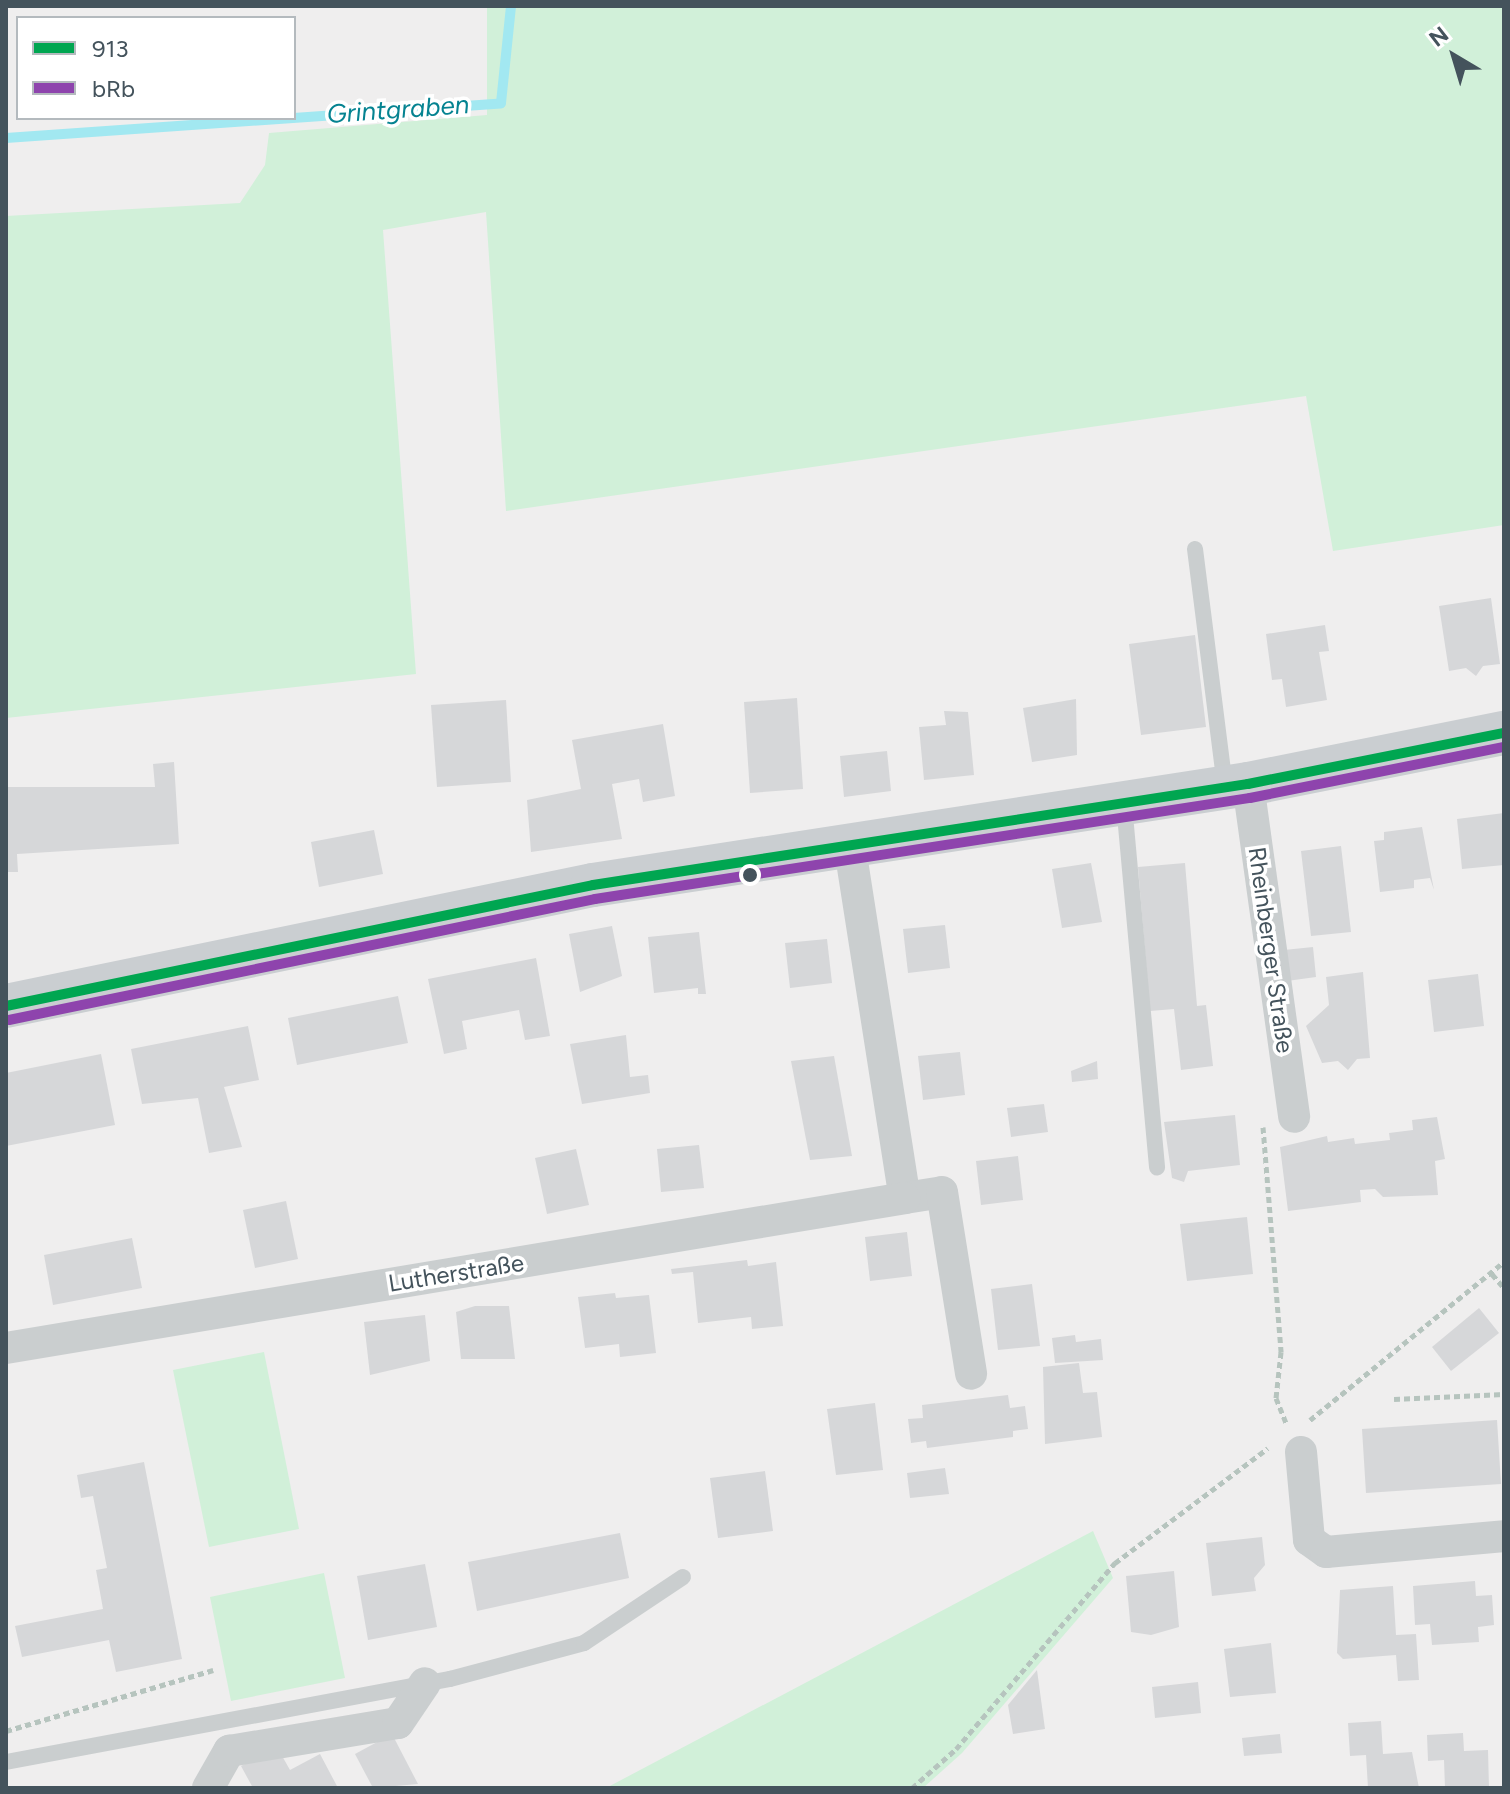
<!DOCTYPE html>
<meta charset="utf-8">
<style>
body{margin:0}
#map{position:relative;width:1510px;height:1794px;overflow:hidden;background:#efeeee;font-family:Figtree,sans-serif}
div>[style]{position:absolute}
.green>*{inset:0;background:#d1f0d9}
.stream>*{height:10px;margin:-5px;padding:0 5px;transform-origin:5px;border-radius:5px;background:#a2e8f1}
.building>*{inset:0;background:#d6d7d9}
.path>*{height:5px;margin-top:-2.5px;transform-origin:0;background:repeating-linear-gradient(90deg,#b6c4be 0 6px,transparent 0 10px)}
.service>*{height:16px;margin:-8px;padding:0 8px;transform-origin:8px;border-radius:8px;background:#cacecf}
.minor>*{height:32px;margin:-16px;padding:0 16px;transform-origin:16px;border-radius:16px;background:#cacecf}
.secondary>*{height:44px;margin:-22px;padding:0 22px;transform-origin:22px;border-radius:22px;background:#caced1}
.bus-1>*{height:10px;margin:-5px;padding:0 5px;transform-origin:5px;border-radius:5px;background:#00a651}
.bus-2>*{height:10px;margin:-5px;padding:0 5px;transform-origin:5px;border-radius:5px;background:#8e44ad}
.dots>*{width:22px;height:22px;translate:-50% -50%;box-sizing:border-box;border:4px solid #fff;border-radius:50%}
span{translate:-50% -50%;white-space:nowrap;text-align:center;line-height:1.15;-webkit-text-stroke:7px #fff;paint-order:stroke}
.street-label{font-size:24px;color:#44535c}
.water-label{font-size:26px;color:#058391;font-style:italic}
.frame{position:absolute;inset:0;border:8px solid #44535c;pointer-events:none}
.legend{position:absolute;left:16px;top:16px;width:280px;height:104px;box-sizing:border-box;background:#fff;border:2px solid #b4babe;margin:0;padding:10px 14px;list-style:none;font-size:24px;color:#44535c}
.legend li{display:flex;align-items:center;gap:16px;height:40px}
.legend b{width:40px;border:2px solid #b4babe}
.north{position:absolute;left:1414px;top:16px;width:80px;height:80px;-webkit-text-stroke:6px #fff;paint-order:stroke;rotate:322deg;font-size:22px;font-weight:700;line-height:32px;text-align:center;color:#44535c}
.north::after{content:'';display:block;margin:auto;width:28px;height:36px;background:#44535c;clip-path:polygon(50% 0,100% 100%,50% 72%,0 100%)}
</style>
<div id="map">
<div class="green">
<i style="clip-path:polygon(487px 6px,1504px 6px,1504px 525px,1333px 551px,1306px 396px,506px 511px,486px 212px,383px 230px,416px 674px,6px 718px,6px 216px,240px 203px,265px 165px,269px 133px,487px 115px)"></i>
<i style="clip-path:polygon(264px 1352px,299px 1529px,209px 1547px,173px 1370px)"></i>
<i style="clip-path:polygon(1093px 1531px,1113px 1578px,962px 1753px,923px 1788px,606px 1788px)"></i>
<i style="clip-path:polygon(324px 1573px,345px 1678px,231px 1701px,210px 1597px)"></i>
</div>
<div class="stream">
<i style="left:6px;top:138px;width:496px;rotate:-4deg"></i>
<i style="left:501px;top:103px;width:98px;rotate:-84.1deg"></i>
</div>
<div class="building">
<i style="clip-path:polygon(1491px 598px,1500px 664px,1483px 666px,1476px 676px,1466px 668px,1449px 671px,1439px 606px)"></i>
<i style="clip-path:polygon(1325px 625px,1329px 651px,1319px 652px,1327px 700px,1286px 707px,1282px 679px,1272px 680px,1266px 634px)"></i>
<i style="clip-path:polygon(1195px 635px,1206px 727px,1141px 735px,1129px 644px)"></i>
<i style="clip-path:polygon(797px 698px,803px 789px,750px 793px,744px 702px)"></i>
<i style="clip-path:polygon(1076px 699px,1077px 755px,1032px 762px,1023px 708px)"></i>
<i style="clip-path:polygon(506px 700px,511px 782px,437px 787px,431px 705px)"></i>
<i style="clip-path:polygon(944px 711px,968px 712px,974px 775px,924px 780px,919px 727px,946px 725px)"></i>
<i style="clip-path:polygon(663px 724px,675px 796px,643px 802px,639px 779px,612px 784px,622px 839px,531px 852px,527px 800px,581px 789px,572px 740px)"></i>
<i style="clip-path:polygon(887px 751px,891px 791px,844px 797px,840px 756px)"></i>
<i style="clip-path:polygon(174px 762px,179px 844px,17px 854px,18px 872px,6px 872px,6px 787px,155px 787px,153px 764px)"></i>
<i style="clip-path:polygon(1504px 813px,1504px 865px,1462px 869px,1457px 819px)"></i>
<i style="clip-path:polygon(1422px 827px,1434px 890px,1430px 878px,1414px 880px,1414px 888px,1380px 892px,1374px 841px,1384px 840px,1384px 832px)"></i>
<i style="clip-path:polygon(374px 830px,383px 874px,319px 887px,311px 842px)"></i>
<i style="clip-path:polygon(1341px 846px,1351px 932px,1311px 936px,1301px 851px)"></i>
<i style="clip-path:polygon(1091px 863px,1102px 922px,1062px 928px,1052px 869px)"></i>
<i style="clip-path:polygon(1185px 863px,1197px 1006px,1206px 1005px,1213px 1066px,1181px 1070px,1174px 1009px,1150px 1011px,1138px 867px)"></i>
<i style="clip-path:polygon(945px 925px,950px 968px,908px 973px,903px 929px)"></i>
<i style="clip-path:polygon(612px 926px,622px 976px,580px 992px,569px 934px)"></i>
<i style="clip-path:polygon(699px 932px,706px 994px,698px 994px,698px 988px,654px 993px,648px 937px)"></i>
<i style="clip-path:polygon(827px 939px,832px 983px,790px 988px,785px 943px)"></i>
<i style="clip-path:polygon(1313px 947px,1316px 977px,1287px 981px,1284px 950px)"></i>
<i style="clip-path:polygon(536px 958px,550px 1036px,525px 1040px,519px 1010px,462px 1021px,467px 1049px,444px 1054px,428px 979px)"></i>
<i style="clip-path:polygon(1363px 972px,1370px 1058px,1357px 1059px,1348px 1070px,1338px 1061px,1322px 1063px,1306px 1026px,1329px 1005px,1326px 977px)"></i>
<i style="clip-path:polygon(1478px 974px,1484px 1026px,1434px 1032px,1428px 980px)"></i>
<i style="clip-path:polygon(398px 996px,408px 1043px,297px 1065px,288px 1018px)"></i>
<i style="clip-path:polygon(248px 1026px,259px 1080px,224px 1087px,242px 1147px,209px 1153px,198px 1098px,142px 1104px,131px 1049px)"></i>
<i style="clip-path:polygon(626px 1035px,630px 1077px,648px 1075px,650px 1093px,582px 1104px,570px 1044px)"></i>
<i style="clip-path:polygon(960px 1052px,965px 1095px,923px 1100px,918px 1056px)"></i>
<i style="clip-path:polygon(101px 1054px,115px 1125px,6px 1146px,6px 1073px)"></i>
<i style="clip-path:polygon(834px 1056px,852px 1156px,810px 1160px,791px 1061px)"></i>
<i style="clip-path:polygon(1097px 1061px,1098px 1079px,1072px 1082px,1071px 1071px)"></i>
<i style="clip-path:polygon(1044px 1104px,1048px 1132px,1011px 1137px,1007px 1108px)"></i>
<i style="clip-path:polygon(1235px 1115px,1240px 1165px,1188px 1171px,1184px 1182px,1172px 1178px,1164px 1122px)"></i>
<i style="clip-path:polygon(1437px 1117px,1445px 1159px,1435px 1161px,1438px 1195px,1383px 1197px,1375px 1189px,1360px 1190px,1361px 1202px,1288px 1211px,1280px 1147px,1327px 1136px,1328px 1142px,1354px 1138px,1355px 1144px,1390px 1140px,1389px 1133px,1413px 1130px,1412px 1120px)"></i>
<i style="clip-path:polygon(699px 1145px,704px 1188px,661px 1192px,657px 1149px)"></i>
<i style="clip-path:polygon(576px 1149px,589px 1205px,547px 1214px,535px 1158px)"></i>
<i style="clip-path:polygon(1018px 1156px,1023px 1200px,981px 1205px,976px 1161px)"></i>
<i style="clip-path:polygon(286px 1201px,298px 1259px,255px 1268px,243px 1210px)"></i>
<i style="clip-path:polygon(1247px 1217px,1253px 1274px,1187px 1281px,1180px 1224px)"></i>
<i style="clip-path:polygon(907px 1232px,912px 1276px,870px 1281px,865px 1237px)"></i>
<i style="clip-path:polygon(132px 1238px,142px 1288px,53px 1305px,44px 1255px)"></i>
<i style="clip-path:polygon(747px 1260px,748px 1266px,776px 1262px,783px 1326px,752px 1329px,751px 1317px,698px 1323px,693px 1272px,672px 1274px,671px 1269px)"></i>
<i style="clip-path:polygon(1032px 1284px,1040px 1346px,998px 1350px,991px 1289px)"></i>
<i style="clip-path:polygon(615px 1293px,616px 1298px,649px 1295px,656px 1353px,620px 1357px,619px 1344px,585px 1348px,578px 1297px)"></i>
<i style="clip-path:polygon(475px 1306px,509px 1306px,515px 1359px,461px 1359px,456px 1312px)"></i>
<i style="clip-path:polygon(1479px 1308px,1499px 1333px,1451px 1371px,1432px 1347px)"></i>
<i style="clip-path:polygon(425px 1315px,430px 1361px,370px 1375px,364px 1322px)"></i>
<i style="clip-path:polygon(1075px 1335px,1076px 1342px,1101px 1339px,1103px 1360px,1055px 1363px,1052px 1338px)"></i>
<i style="clip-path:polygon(1079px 1363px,1083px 1393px,1097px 1392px,1102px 1437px,1045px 1444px,1043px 1367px)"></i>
<i style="clip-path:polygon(1008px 1395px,1010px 1408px,1025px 1406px,1028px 1429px,1013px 1431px,1013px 1437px,927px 1448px,926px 1441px,911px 1443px,908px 1419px,923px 1418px,922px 1405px)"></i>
<i style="clip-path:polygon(875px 1403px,883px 1470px,836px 1475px,827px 1409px)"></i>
<i style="clip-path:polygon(1497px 1420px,1501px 1484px,1366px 1493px,1362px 1429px)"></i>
<i style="clip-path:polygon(144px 1462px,182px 1659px,116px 1672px,109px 1640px,22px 1657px,15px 1626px,103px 1609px,96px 1570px,107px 1568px,93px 1496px,81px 1498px,77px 1475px)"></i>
<i style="clip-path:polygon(945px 1468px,949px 1494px,910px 1498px,907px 1473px)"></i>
<i style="clip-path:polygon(765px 1471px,773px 1531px,718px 1538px,710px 1478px)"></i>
<i style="clip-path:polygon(620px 1533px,629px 1578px,477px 1611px,468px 1562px)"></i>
<i style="clip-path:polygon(1262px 1537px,1265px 1565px,1254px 1578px,1256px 1591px,1212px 1596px,1206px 1543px)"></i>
<i style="clip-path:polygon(425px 1564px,437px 1627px,368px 1640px,357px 1576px)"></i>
<i style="clip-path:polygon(1174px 1571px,1179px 1627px,1151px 1635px,1131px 1632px,1126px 1576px)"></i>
<i style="clip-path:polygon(1475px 1581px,1476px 1596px,1492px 1595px,1494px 1625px,1478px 1627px,1479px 1642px,1432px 1645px,1430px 1624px,1415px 1625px,1413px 1586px)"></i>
<i style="clip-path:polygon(1393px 1586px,1396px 1635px,1416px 1634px,1419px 1680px,1398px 1681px,1396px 1655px,1343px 1659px,1337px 1653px,1340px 1590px)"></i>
<i style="clip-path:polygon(1271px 1643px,1276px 1693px,1230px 1697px,1224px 1649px)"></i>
<i style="clip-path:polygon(1037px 1670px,1045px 1729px,1013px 1734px,1008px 1705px)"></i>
<i style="clip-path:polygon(1198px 1682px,1201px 1713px,1155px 1718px,1152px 1687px)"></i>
<i style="clip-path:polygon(1381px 1721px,1383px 1754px,1412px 1752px,1419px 1788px,1368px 1788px,1366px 1755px,1350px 1756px,1348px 1723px)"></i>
<i style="clip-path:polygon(1463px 1733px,1464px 1751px,1488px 1750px,1489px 1788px,1445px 1788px,1444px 1760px,1428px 1761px,1427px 1735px)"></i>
<i style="clip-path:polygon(392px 1734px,418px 1784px,373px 1788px,355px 1754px)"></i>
<i style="clip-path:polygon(1280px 1734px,1282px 1753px,1244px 1756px,1242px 1738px)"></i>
<i style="clip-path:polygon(277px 1747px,290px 1770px,320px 1754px,338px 1788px,253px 1788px,241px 1766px)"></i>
</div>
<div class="path">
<i style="left:1263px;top:1127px;width:226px;rotate:85.4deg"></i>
<i style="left:1281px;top:1352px;width:46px;rotate:96.2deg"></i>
<i style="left:1276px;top:1398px;width:29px;rotate:68deg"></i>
<i style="left:1492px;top:1274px;width:18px;rotate:49deg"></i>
<i style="left:1394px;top:1399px;width:110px;rotate:-2.6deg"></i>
<i style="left:1310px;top:1420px;width:250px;rotate:-39.2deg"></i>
<i style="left:6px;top:1731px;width:216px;rotate:-16.4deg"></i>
<i style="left:912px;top:1788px;width:59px;rotate:-41.6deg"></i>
<i style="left:956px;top:1749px;width:245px;rotate:-49.5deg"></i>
<i style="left:1115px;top:1563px;width:191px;rotate:-36.9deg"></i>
</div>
<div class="service">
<i style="left:1195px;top:549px;width:239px;rotate:82.8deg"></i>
<i style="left:1124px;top:804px;width:365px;rotate:84.8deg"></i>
<i style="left:6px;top:1762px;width:452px;rotate:-10.6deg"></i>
<i style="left:450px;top:1679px;width:139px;rotate:-15deg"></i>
<i style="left:584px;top:1643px;width:119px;rotate:-33.7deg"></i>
</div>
<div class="minor">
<i style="left:1248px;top:784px;width:336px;rotate:82.1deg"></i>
<i style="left:849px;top:842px;width:360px;rotate:81.1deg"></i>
<i style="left:905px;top:1198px;width:37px;rotate:-9deg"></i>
<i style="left:942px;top:1192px;width:184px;rotate:80.9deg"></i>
<i style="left:6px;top:1348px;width:911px;rotate:-9.47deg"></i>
<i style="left:1301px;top:1452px;width:88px;rotate:84.8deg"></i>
<i style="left:1309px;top:1540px;width:21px;rotate:35deg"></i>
<i style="left:1326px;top:1552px;width:179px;rotate:-5.1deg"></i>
<i style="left:208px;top:1788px;width:43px;rotate:-60.4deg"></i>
<i style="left:229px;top:1751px;width:171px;rotate:-9.4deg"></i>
<i style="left:398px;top:1723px;width:48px;rotate:-56deg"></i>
</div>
<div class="secondary">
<i style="left:6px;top:1006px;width:599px;rotate:-11.65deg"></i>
<i style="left:593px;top:885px;width:663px;rotate:-8.77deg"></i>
<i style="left:1248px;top:784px;width:261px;rotate:-11.3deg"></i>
</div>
<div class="bus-1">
<i style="left:6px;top:1006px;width:599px;rotate:-11.65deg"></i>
<i style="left:593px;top:885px;width:663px;rotate:-8.77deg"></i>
<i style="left:1248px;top:784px;width:261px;rotate:-11.3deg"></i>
</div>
<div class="bus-2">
<i style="left:9px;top:1020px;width:598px;rotate:-11.67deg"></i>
<i style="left:595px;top:899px;width:663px;rotate:-8.77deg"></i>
<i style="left:1250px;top:798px;width:259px;rotate:-11.4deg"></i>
</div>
<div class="dots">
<i style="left:750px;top:875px;background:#44535c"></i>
</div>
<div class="street-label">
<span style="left:1271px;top:950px;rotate:82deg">Rheinberger Straße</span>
<span style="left:456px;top:1273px;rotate:-9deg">Lutherstraße</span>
</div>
<div class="water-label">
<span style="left:398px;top:110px;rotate:-4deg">Grintgraben</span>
</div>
<div class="frame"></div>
<ul class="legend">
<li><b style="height:10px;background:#00a651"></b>913</li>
<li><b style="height:10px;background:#8e44ad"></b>bRb</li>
</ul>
<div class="north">N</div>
</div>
